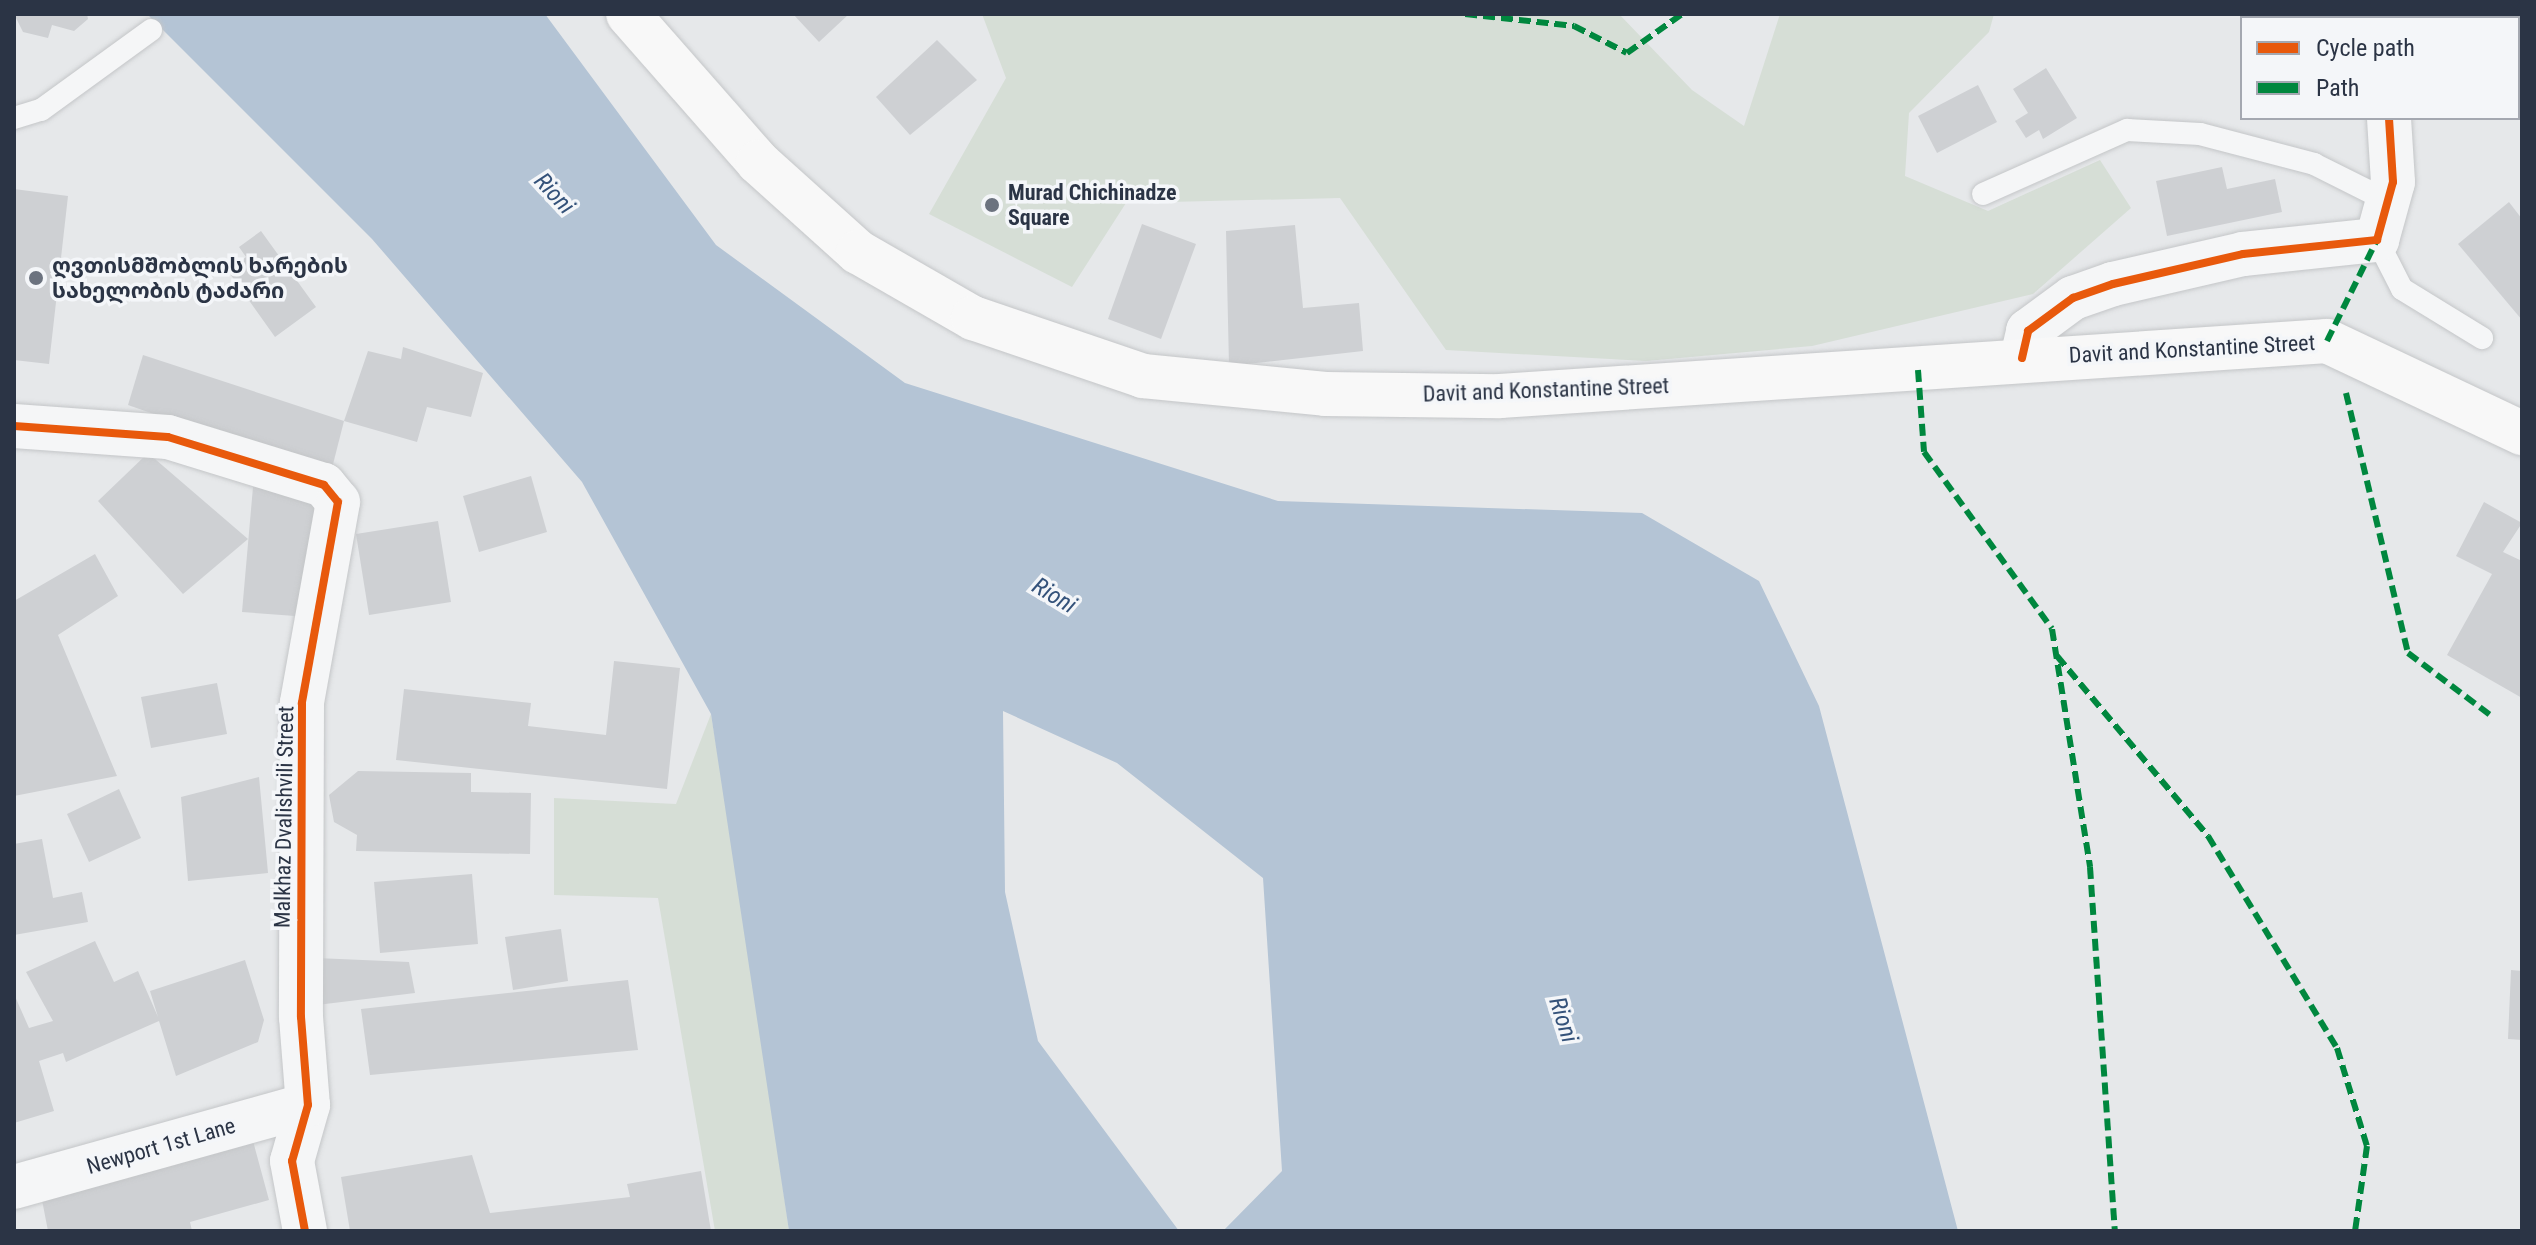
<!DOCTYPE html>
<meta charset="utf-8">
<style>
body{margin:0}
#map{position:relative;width:2536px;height:1245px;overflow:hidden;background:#e6e8ea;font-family:"Roboto Condensed","Noto Sans Georgian",sans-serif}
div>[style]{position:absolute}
.green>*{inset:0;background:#d6ded6}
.water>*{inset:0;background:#b4c4d5}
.building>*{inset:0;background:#ced0d3}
.roads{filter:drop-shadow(0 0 2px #c4c6c8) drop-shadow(0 0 2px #c4c6c8)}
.lane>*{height:22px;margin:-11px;padding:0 11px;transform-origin:11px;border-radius:11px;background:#f5f6f7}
.street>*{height:44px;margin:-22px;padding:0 22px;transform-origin:22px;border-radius:22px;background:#f5f6f7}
.secondary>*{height:44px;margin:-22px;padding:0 22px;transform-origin:22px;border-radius:22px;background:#f8f8f8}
.quiet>*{height:6px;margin-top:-3px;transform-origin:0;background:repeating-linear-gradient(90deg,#00873e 0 12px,transparent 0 18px)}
.cycleway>*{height:8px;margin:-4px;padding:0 4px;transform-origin:4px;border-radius:4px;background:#e8590c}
.dots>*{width:22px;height:22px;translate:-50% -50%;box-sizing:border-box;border:4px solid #f4f6f9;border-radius:50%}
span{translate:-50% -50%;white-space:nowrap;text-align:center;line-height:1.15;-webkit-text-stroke:7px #f4f6f9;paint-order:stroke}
.poi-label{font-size:22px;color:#2b3445;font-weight:700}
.left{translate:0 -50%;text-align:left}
.street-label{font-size:22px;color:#2b3445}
.water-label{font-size:24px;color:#34527a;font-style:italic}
.frame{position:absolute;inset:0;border:16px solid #2b3445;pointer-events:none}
.legend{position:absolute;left:2240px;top:16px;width:280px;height:104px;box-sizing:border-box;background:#f4f6f9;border:2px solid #a4a8b1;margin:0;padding:10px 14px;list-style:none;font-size:24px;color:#2b3445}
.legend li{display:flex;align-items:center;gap:16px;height:40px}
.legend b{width:40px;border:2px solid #a4a8b1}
</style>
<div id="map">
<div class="green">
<i style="clip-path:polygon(982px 14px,1619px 14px,1692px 90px,1744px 126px,1780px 14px,1994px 14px,1989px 32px,1909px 113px,1905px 176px,1988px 211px,2100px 160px,2131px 208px,2033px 294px,1812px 346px,1646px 361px,1446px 350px,1340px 198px,1126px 203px,1072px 287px,929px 214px,1006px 78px)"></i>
<i style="clip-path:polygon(711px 714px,750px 953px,789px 1231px,715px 1231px,658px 898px,554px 895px,554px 798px,676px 804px)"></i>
</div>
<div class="water">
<i style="clip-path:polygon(147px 14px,545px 14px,716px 245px,905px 383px,1278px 501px,1642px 513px,1759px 581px,1819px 706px,1958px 1231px,1223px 1231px,1282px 1171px,1263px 878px,1117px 763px,1003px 711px,1005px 892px,1038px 1041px,1179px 1231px,789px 1231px,711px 714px,582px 482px,372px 239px)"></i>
</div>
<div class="building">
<i style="clip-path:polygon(14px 14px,87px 14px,88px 19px,74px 31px,52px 25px,48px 38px,23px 32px)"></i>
<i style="clip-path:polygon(793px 14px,849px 14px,819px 42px)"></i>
<i style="clip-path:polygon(2252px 14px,2352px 14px,2354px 18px,2254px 18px)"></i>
<i style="clip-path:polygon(2518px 32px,2522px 32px,2522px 94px,2518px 94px)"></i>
<i style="clip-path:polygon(937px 40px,977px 80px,910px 135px,876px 97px)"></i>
<i style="clip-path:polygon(2046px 68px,2077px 118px,2043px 139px,2039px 130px,2026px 138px,2015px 121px,2028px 113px,2013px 89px)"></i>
<i style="clip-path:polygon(1978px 85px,1997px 122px,1937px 153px,1918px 116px)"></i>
<i style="clip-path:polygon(2222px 167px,2227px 189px,2275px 179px,2282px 212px,2167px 236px,2156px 181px)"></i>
<i style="clip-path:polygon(14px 189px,68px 196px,49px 364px,14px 360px)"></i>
<i style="clip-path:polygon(2509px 202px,2522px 219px,2522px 320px,2458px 244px)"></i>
<i style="clip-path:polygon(1142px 224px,1196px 244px,1161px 339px,1108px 319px)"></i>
<i style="clip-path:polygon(1295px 225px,1303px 308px,1359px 303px,1363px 351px,1229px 366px,1226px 231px)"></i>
<i style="clip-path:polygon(261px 231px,316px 307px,275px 337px,228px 271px,246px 257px,239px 247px)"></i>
<i style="clip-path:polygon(403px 347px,483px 373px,471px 417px,427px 407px,417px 442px,344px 421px,368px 351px,401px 359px)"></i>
<i style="clip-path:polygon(143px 355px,344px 421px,330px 476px,128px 405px)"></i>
<i style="clip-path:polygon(148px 453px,248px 539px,183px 594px,98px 501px)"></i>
<i style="clip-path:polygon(531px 476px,547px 532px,479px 552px,463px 496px)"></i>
<i style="clip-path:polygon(253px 487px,320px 493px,309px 617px,242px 612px)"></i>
<i style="clip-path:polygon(2484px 502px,2522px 523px,2503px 552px,2522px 561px,2522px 698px,2447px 655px,2492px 574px,2456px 556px)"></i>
<i style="clip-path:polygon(438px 521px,451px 602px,369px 615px,356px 534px)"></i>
<i style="clip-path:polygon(95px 554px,118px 596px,58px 635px,117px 776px,14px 796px,14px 601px)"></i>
<i style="clip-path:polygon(614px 661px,680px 668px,667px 789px,396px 760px,404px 689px,531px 703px,528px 726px,606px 735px)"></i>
<i style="clip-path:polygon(217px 683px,227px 734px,151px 748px,141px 697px)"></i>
<i style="clip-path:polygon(358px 771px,471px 773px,471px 792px,531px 793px,530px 854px,356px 851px,357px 835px,334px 822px,329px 795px)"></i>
<i style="clip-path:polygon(259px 777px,268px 873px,188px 881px,181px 797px)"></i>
<i style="clip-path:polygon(119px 789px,141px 838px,89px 862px,67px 814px)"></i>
<i style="clip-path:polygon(42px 839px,53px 898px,82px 892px,88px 922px,14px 935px,14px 844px)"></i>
<i style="clip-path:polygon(472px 874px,478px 944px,380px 953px,374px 882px)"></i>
<i style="clip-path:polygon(561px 929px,568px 981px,513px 990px,505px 937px)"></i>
<i style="clip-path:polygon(95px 941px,114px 982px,138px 971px,158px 1017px,150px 991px,245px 960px,264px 1020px,258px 1042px,176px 1076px,159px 1021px,66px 1062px,63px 1053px,39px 1061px,54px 1111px,14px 1123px,14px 994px,29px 1028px,53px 1021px,26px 972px)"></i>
<i style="clip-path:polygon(316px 958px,409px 962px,415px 993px,317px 1005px)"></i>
<i style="clip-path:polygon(2511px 970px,2522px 971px,2522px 1040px,2508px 1039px)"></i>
<i style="clip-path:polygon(628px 980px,638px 1050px,370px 1075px,361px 1009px)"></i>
<i style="clip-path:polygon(253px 1141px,269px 1200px,190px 1222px,192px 1231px,48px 1231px,42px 1200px)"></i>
<i style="clip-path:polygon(472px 1155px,490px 1213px,630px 1197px,627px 1184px,701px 1171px,711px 1231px,350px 1231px,341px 1177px)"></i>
</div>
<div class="roads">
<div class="lane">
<i style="left:14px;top:118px;width:28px;rotate:-17deg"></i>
<i style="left:41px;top:110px;width:136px;rotate:-36deg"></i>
<i style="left:1983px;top:194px;width:158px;rotate:-24deg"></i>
<i style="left:2127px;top:130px;width:73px;rotate:3.1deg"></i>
<i style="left:2200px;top:134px;width:118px;rotate:14.7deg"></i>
<i style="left:2314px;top:164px;width:83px;rotate:26.6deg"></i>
<i style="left:2377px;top:240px;width:55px;rotate:63deg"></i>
<i style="left:2402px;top:289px;width:94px;rotate:31.5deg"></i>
</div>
<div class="street">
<i style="left:2387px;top:18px;width:4px;rotate:-90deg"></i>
<i style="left:2022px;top:358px;width:28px;rotate:-77deg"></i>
<i style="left:2028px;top:331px;width:56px;rotate:-36.3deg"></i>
<i style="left:2073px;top:298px;width:42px;rotate:-19.3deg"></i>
<i style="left:2113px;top:284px;width:133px;rotate:-13deg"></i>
<i style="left:2243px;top:254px;width:135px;rotate:-6deg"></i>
<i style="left:2377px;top:240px;width:60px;rotate:-74.6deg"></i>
<i style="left:2393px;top:182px;width:64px;rotate:-93.6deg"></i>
<i style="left:14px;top:426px;width:154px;rotate:4.1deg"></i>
<i style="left:168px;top:437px;width:163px;rotate:17.1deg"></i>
<i style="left:324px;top:485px;width:22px;rotate:51deg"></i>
<i style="left:338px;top:502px;width:204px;rotate:100.2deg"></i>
<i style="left:302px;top:703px;width:314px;rotate:90.2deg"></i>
<i style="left:301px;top:1017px;width:88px;rotate:85.5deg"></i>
<i style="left:308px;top:1105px;width:58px;rotate:105.9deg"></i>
<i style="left:292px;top:1161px;width:71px;rotate:79.5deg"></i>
<i style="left:14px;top:1187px;width:305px;rotate:-15.6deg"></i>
</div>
<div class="secondary">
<i style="left:628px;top:14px;width:197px;rotate:48.7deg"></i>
<i style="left:758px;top:162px;width:135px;rotate:42deg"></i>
<i style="left:858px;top:252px;width:133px;rotate:29.9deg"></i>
<i style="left:973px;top:318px;width:180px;rotate:18.8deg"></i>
<i style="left:1143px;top:376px;width:183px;rotate:5.6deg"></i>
<i style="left:1325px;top:394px;width:175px;rotate:0.7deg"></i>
<i style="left:1500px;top:396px;width:829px;rotate:-3.8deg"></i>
<i style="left:2327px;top:341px;width:216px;rotate:25.3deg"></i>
</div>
</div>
<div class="quiet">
<i style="left:1465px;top:14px;width:110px;rotate:6.3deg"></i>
<i style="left:1574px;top:26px;width:59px;rotate:27deg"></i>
<i style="left:1627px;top:53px;width:67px;rotate:-35.3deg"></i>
<i style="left:2327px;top:341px;width:113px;rotate:-63.7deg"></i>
<i style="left:1918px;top:370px;width:82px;rotate:85.8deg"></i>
<i style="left:1924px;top:452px;width:218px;rotate:54.1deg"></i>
<i style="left:2052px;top:629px;width:241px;rotate:80.9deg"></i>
<i style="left:2090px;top:867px;width:365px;rotate:86.1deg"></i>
<i style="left:2346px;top:393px;width:267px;rotate:76.6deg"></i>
<i style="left:2408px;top:653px;width:106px;rotate:37deg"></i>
<i style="left:2057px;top:656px;width:235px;rotate:50deg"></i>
<i style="left:2208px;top:836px;width:248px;rotate:58.7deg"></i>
<i style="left:2337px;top:1048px;width:102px;rotate:73deg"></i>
<i style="left:2367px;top:1146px;width:86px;rotate:98deg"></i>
</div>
<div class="cycleway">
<i style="left:2022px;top:358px;width:28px;rotate:-77deg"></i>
<i style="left:2028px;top:331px;width:56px;rotate:-36.3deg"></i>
<i style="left:2073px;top:298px;width:42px;rotate:-19.3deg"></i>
<i style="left:2113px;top:284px;width:133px;rotate:-13deg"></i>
<i style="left:2243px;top:254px;width:135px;rotate:-6deg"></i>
<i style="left:2377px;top:240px;width:60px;rotate:-74.6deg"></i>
<i style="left:2393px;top:182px;width:64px;rotate:-93.6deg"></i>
<i style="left:14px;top:426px;width:154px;rotate:4.1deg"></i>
<i style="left:168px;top:437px;width:163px;rotate:17.1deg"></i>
<i style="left:324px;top:485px;width:22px;rotate:51deg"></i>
<i style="left:338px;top:502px;width:204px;rotate:100.2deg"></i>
<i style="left:302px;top:703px;width:314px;rotate:90.2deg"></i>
<i style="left:301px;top:1017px;width:88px;rotate:85.5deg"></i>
<i style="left:308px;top:1105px;width:58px;rotate:105.9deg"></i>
<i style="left:292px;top:1161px;width:71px;rotate:79.5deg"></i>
</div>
<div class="dots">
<i style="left:992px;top:205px;background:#6c737f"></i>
<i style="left:36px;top:278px;background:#6c737f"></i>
</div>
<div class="poi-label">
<span class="left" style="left:1008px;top:205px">Murad Chichinadze<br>Square</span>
<span class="left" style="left:52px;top:278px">ღვთისმშობლის ხარების<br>სახელობის ტაძარი</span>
</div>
<div class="street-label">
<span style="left:2192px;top:349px;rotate:-3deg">Davit and Konstantine Street</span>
<span style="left:1546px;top:390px;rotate:-2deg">Davit and Konstantine Street</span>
<span style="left:284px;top:817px;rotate:-89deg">Malkhaz Dvalishvili Street</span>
<span style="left:161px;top:1146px;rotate:-16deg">Newport 1st Lane</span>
</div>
<div class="water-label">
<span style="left:554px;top:194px;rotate:47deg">Rioni</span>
<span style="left:1054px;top:596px;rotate:31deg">Rioni</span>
<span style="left:1563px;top:1020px;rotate:72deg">Rioni</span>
</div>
<div class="frame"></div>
<ul class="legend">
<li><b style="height:10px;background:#e8590c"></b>Cycle path</li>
<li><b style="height:10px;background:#00873e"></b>Path</li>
</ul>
</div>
